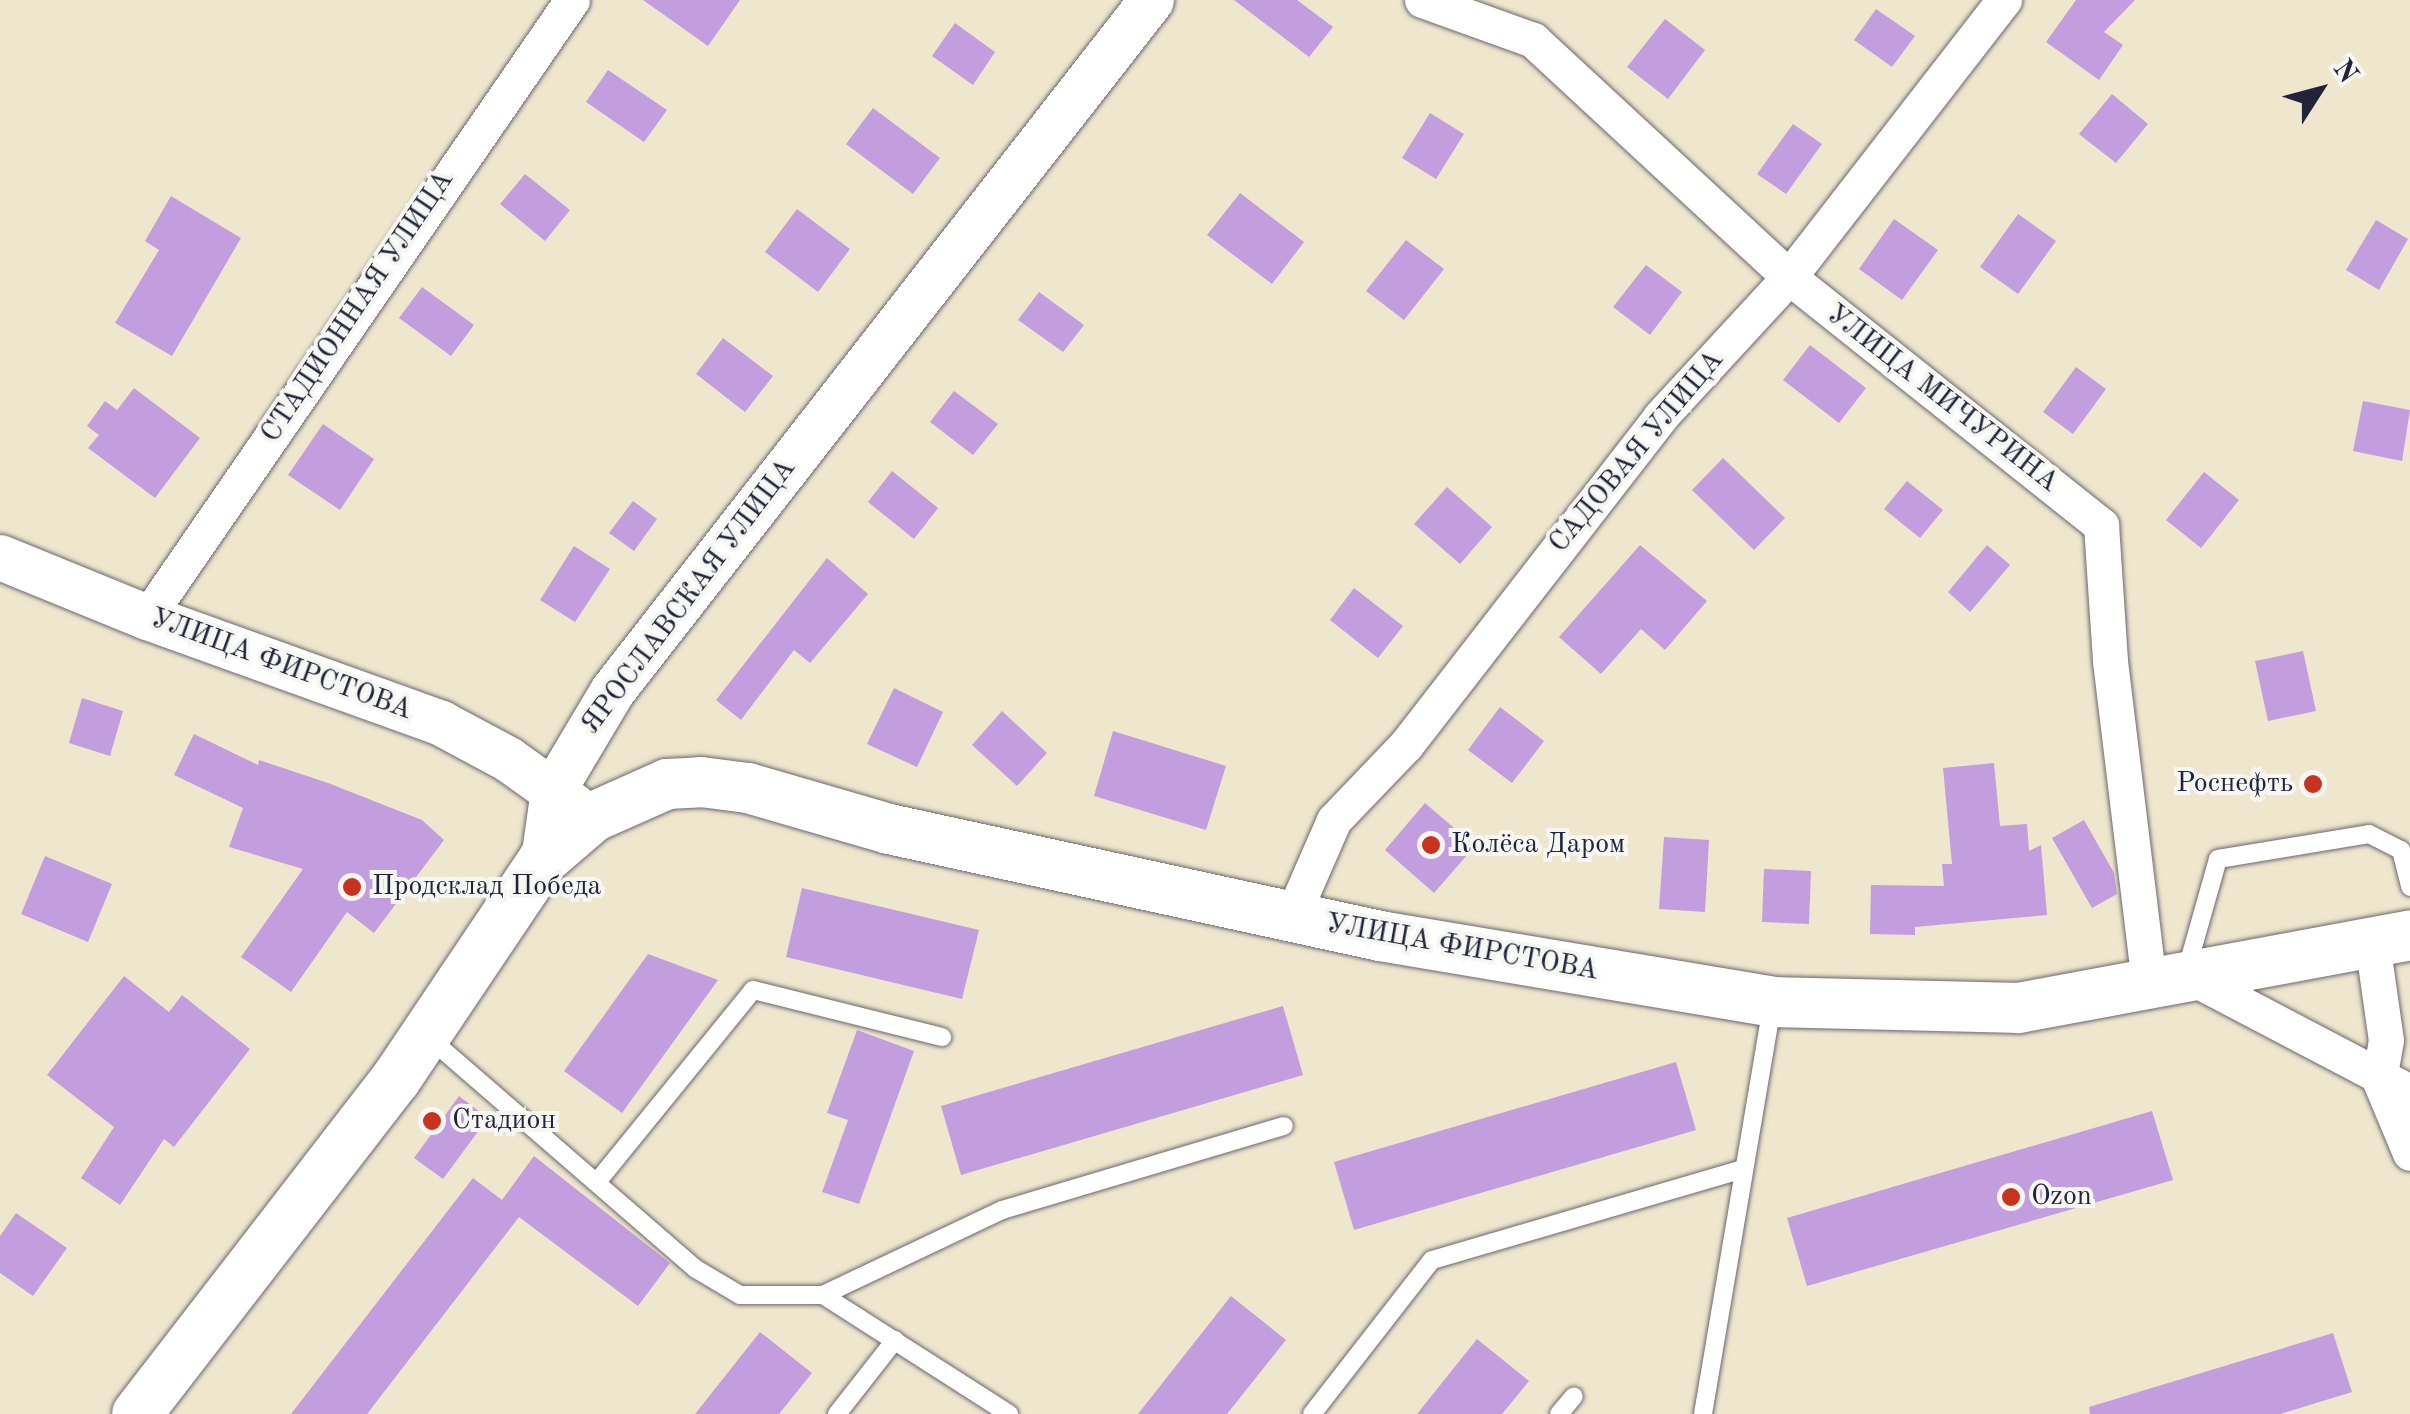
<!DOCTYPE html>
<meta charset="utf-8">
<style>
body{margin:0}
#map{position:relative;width:2410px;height:1414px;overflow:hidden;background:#efe6ce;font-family:"Old Standard TT",serif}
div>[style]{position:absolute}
.building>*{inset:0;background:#c29ede}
.roads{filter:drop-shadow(0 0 2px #6a676e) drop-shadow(0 0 2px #6a676e)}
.service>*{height:18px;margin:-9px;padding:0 9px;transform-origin:9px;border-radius:9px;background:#fff}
.minor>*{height:35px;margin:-17.5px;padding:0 17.5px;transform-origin:17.5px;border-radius:17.5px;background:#fff}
.tertiary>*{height:45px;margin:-22.5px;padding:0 22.5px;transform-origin:22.5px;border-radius:22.5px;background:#fff}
.secondary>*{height:50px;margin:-25px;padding:0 25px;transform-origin:25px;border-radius:25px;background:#fff}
.dots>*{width:28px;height:28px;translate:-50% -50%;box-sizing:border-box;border:5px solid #f6f6f2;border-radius:50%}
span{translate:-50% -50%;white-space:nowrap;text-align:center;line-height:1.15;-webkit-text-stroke:8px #f6f6f2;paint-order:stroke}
.street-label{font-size:28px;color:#22223b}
.poi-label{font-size:28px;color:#22223b}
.right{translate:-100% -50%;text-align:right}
.left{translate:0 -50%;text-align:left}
.north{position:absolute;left:2270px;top:40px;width:100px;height:100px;-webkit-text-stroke:8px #f6f6f2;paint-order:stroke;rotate:54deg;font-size:28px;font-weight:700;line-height:40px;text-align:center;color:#22223b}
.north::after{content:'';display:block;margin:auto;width:35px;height:45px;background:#22223b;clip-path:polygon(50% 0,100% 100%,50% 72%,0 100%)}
</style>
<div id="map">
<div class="building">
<i style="clip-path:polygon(643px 0,740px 0,708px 46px)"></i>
<i style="clip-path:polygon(1234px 0,1297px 0,1333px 27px,1309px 57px)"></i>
<i style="clip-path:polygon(2076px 0,2135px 0,2104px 32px,2123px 45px,2099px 80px,2046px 42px)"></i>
<i style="clip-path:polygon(1876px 9px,1915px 36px,1892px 67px,1854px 40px)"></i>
<i style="clip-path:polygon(1665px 19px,1705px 50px,1668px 99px,1627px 67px)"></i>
<i style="clip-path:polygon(955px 23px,995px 52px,973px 85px,932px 56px)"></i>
<i style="clip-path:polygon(608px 70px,667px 110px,644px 142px,586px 102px)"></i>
<i style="clip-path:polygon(2112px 94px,2148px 124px,2116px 163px,2079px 134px)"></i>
<i style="clip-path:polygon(873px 108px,940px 158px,913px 194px,846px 144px)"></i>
<i style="clip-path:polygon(1430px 113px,1464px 134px,1436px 179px,1402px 158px)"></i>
<i style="clip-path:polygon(1793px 124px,1822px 144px,1786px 194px,1757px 174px)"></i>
<i style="clip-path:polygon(525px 174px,570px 210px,545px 241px,500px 204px)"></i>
<i style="clip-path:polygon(1240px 193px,1304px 242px,1272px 284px,1207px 235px)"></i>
<i style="clip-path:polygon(171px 196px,241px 238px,172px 356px,115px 323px,159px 250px,145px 241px)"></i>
<i style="clip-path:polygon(797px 209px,850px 249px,818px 292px,765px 252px)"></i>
<i style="clip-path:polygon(2018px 214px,2056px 241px,2018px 294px,1980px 267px)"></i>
<i style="clip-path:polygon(1894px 219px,1938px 250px,1902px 300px,1859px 269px)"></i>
<i style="clip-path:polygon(2376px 220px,2408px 239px,2379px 290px,2346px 270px)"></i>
<i style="clip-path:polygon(1406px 240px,1444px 269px,1404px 320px,1366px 291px)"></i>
<i style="clip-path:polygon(1646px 265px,1682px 292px,1650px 335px,1613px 307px)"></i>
<i style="clip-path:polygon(422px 287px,474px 325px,451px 356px,399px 318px)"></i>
<i style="clip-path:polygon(1039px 292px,1084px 325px,1063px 352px,1018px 320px)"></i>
<i style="clip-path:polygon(723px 338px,773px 376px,745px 412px,696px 374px)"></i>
<i style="clip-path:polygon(1810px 345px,1866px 388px,1839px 423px,1783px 380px)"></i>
<i style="clip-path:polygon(2076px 367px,2106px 389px,2073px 434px,2043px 412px)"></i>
<i style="clip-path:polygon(134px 388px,200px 438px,155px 498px,88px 448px,99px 435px,87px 426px,105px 401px,117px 410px)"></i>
<i style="clip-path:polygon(954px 391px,998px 424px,973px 455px,930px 422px)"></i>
<i style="clip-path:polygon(2363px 401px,2410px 410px,2402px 461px,2353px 451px)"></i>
<i style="clip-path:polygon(323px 424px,374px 459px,340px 510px,288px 475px)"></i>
<i style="clip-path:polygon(1723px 458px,1785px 518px,1754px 550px,1692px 490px)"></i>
<i style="clip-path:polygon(892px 471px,938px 508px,914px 539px,868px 502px)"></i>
<i style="clip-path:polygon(2204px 472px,2239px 500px,2201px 548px,2166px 520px)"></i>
<i style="clip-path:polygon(1907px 481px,1943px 510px,1920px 538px,1884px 509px)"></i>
<i style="clip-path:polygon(1447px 487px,1492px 527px,1460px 564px,1414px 524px)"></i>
<i style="clip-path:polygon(633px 501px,657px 519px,634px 551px,609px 533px)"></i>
<i style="clip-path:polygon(1640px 545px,1707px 601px,1665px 650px,1641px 629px,1601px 674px,1559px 637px)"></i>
<i style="clip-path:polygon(1987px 545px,2010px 565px,1970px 612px,1948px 592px)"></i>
<i style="clip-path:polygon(574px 546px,610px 569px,575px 622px,540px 600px)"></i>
<i style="clip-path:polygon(827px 558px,868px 594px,810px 663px,794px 650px,741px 720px,716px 700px)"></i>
<i style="clip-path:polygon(1354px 588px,1403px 626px,1378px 658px,1330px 620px)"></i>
<i style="clip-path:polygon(2303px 651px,2316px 711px,2268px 721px,2255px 661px)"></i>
<i style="clip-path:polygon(894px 688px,943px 712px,917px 767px,867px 744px)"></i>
<i style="clip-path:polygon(82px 698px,123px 711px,110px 756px,69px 743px)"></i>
<i style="clip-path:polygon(1500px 707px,1544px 741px,1512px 783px,1468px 750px)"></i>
<i style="clip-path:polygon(1002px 711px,1047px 753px,1017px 786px,972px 745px)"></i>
<i style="clip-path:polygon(1113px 731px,1226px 766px,1206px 830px,1094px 796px)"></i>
<i style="clip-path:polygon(194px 734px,258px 765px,259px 760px,328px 783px,422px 820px,444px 840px,374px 933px,347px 912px,291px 992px,241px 957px,303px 869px,229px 847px,243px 808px,174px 775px)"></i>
<i style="clip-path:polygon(1994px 763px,2000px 826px,2027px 824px,2029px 851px,2041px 845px,2047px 915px,1915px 927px,1915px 935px,1870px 934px,1871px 885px,1944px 886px,1942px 864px,1952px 864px,1943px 768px)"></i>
<i style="clip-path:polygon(1425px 803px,1475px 846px,1434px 893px,1385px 850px)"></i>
<i style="clip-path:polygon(2084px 820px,2114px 873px,2117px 894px,2092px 908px,2052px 838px)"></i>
<i style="clip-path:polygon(1664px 837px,1709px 840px,1705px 912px,1659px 909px)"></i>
<i style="clip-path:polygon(45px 856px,112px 884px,88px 942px,21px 914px)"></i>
<i style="clip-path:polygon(1764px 869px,1811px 871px,1809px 924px,1762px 922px)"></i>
<i style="clip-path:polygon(802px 888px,979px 930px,962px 999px,786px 957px)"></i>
<i style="clip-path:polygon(648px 954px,718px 980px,622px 1113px,564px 1071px)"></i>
<i style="clip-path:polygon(124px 976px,169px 1012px,182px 995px,250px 1049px,174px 1147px,164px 1139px,120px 1205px,81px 1178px,114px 1127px,47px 1075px)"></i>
<i style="clip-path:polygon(1283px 1006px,1303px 1075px,961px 1175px,941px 1106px)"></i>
<i style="clip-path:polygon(857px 1030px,914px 1051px,859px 1204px,822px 1192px,848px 1120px,827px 1113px)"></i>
<i style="clip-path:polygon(1676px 1062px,1696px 1130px,1354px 1230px,1334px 1162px)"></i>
<i style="clip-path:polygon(459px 1096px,488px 1118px,443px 1179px,414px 1158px)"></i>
<i style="clip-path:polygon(2152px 1111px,2173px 1180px,1807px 1286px,1787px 1218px)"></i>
<i style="clip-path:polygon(534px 1156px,670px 1263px,638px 1306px,519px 1217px,367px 1414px,291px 1414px,473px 1178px,502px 1200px)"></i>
<i style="clip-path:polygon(16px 1213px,67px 1248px,33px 1296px,0 1273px,0 1236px)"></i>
<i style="clip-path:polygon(1231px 1296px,1286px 1340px,1227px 1414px,1138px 1414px)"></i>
<i style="clip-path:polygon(760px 1332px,812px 1373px,779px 1414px,695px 1414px)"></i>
<i style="clip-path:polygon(2333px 1333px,2352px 1392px,2280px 1414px,2090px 1414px,2089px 1407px)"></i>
<i style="clip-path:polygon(1477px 1339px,1529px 1381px,1502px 1414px,1417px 1414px)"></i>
</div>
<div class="roads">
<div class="service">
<i style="left:2186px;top:972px;width:117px;rotate:-74.2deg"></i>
<i style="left:2218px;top:859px;width:153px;rotate:-9.4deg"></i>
<i style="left:2369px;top:834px;width:36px;rotate:27deg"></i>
<i style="left:2401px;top:850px;width:38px;rotate:76deg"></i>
<i style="left:428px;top:1037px;width:354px;rotate:40.9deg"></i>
<i style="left:696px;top:1269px;width:51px;rotate:30.6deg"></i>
<i style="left:740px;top:1295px;width:83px"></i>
<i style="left:823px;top:1295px;width:221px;rotate:32.6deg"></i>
<i style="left:597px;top:1182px;width:247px;rotate:-50.9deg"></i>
<i style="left:753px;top:990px;width:195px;rotate:14deg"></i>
<i style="left:823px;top:1295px;width:198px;rotate:-25.4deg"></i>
<i style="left:1002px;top:1210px;width:294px;rotate:-16.6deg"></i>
<i style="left:837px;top:1414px;width:94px;rotate:-51.9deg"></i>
<i style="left:1312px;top:1414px;width:195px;rotate:-52.1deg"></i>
<i style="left:1432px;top:1260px;width:325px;rotate:-16.3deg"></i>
<i style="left:1559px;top:1414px;width:23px;rotate:-50deg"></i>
<i style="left:1703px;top:1414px;width:413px;rotate:-80.4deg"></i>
</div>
<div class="minor">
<i style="left:1422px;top:0;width:118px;rotate:19.8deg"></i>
<i style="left:1533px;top:40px;width:349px;rotate:42.8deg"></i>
<i style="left:1789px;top:277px;width:399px;rotate:38.5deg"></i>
<i style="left:2101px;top:525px;width:136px;rotate:86.2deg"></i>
<i style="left:2110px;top:661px;width:323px;rotate:83.1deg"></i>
<i style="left:147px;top:617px;width:749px;rotate:-55.44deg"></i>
<i style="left:1292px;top:916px;width:105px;rotate:-66.4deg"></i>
<i style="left:1334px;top:820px;width:104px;rotate:-46.2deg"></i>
<i style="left:1406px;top:745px;width:415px;rotate:-52.2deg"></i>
<i style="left:1660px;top:417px;width:190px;rotate:-47.3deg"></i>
<i style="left:1789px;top:277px;width:351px;rotate:-52.2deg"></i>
<i style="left:2372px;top:942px;width:99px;rotate:81.9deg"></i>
<i style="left:2386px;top:1040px;width:40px;rotate:100deg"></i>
<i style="left:2379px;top:1079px;width:80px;rotate:67.3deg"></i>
<i style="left:2185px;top:974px;width:254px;rotate:27.7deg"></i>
</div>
<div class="tertiary">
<i style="left:0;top:557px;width:159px;rotate:22.2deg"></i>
<i style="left:147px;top:617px;width:313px;rotate:19.8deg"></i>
<i style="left:441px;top:723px;width:76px;rotate:28.2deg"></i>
<i style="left:508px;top:759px;width:81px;rotate:35.5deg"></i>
<i style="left:543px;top:860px;width:71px;rotate:-81.9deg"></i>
<i style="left:553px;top:790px;width:115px;rotate:-59.2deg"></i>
<i style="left:612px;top:691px;width:876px;rotate:-52.04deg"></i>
</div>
<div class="secondary">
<i style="left:137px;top:1414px;width:423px;rotate:-52.3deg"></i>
<i style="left:396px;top:1079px;width:264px;rotate:-56.1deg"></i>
<i style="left:543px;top:860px;width:66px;rotate:-40.7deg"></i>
<i style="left:593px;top:817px;width:81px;rotate:-24deg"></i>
<i style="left:667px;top:784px;width:34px;rotate:-3deg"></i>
<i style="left:701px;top:782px;width:47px;rotate:7.3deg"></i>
<i style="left:748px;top:788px;width:147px;rotate:16.2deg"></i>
<i style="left:889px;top:829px;width:503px;rotate:12.29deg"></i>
<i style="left:1380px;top:936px;width:399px;rotate:9.5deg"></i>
<i style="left:1773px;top:1002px;width:245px;rotate:1.4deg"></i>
<i style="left:2018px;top:1008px;width:399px;rotate:-10.5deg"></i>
</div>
</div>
<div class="dots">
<i style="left:2313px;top:784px;background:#c8321e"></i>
<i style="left:1431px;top:845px;background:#c8321e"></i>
<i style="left:352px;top:887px;background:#c8321e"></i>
<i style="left:432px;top:1121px;background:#c8321e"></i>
<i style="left:2011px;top:1197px;background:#c8321e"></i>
</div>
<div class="street-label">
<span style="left:358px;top:307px;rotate:-56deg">СТАДИОННАЯ УЛИЦА</span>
<span style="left:1942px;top:399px;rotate:38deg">УЛИЦА МИЧУРИНА</span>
<span style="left:1637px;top:452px;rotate:-50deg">САДОВАЯ УЛИЦА</span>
<span style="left:689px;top:597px;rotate:-53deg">ЯРОСЛАВСКАЯ УЛИЦА</span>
<span style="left:281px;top:665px;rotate:20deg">УЛИЦА ФИРСТОВА</span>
<span style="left:1462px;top:948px;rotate:10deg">УЛИЦА ФИРСТОВА</span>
</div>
<div class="poi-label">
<span class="right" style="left:2293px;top:784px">Роснефть</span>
<span class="left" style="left:1451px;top:845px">Колёса Даром</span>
<span class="left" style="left:372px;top:887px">Продсклад Победа</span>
<span class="left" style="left:452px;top:1121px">Стадион</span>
<span class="left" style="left:2031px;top:1197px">Ozon</span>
</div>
<div class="north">N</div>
</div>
